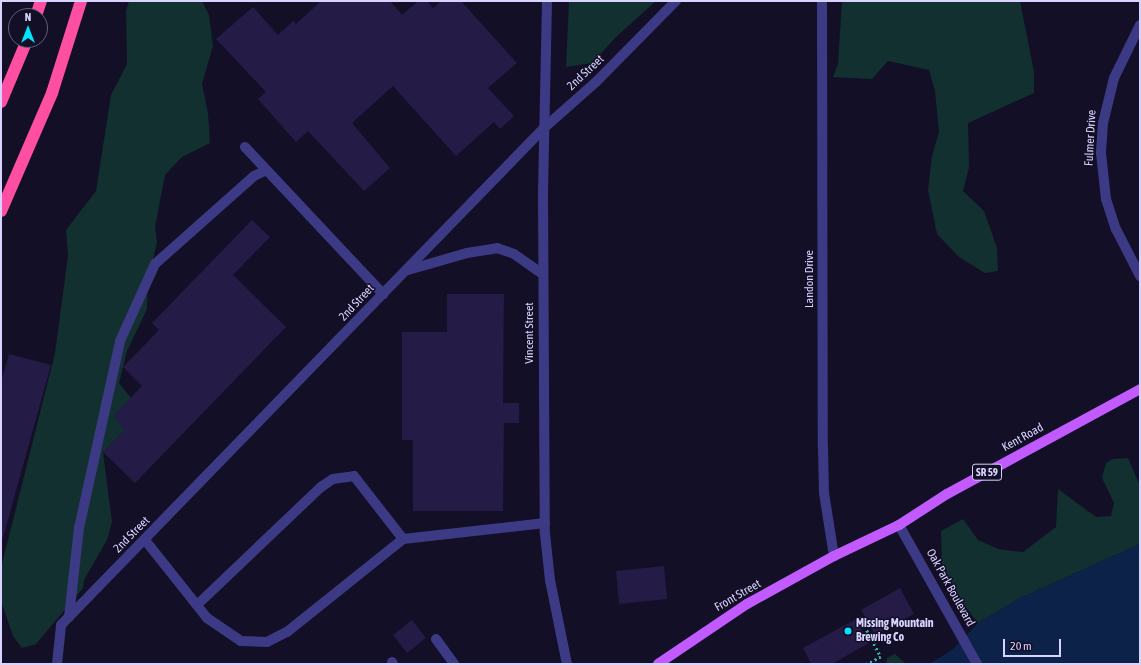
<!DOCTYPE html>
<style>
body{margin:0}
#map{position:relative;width:1141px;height:665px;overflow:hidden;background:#130f26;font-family:"Asap Condensed",sans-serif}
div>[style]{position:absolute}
.green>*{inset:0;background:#12302f}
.water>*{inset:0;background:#0c2248}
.building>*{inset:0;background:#241b47}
.path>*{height:2.5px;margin-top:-1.25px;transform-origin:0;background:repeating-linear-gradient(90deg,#2fb8b0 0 2px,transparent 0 5px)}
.minor>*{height:10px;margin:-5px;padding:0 5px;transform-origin:5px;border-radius:5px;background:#3d3a85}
.major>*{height:10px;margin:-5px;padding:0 5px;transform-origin:5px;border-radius:5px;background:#c25bff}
.highway>*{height:12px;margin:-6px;padding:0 6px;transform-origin:6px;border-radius:6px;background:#ff4fa3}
.dots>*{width:11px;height:11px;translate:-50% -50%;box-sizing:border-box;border:2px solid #130f26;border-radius:50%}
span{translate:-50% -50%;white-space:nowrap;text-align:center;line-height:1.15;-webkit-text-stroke:3px #130f26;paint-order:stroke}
.shield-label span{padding:1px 3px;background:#130f26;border:1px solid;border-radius:3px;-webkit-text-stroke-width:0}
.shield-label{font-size:11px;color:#d9d4ff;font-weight:700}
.street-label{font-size:12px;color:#d9d4ff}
.poi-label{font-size:12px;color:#d9d4ff;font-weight:700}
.left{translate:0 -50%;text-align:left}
.frame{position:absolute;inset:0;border:2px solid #d9d4ff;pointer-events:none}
.north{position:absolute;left:8px;top:8px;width:40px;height:40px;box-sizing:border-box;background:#130f26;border:1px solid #625e7d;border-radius:50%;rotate:0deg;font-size:11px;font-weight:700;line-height:16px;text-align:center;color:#d9d4ff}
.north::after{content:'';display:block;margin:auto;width:14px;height:18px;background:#00e5ff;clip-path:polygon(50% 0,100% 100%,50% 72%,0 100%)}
.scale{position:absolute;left:1003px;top:639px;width:58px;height:18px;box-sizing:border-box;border:2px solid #d9d4ff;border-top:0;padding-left:5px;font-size:12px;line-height:14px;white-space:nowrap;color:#d9d4ff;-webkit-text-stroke:3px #130f26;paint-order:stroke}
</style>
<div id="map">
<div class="green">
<i style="clip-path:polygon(129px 1px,202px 1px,209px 15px,213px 46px,202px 84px,208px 113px,210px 143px,182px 157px,165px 175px,155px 227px,157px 242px,148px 280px,147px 309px,127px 351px,119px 383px,131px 398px,124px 431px,103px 452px,112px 522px,107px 540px,84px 580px,83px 588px,36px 644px,22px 648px,13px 636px,1px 601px,1px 568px,55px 353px,68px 256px,66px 230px,96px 191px,111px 95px,127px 64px,126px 11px)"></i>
<i style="clip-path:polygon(569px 1px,656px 1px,617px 36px,592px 63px,566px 67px)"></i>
<i style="clip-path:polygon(842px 1px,1020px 1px,1034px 72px,1034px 93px,968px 123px,969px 167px,963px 191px,984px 211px,997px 248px,998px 271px,985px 273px,959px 257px,937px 234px,928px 190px,932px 156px,939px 132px,935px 91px,929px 70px,888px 61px,872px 79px,833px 77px,838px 64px)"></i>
<i style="clip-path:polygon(1128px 458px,1140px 486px,1140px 544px,1018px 599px,978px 623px,958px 597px,942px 564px,941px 531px,963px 519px,978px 540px,998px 549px,1023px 552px,1056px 527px,1058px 489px,1096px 517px,1111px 516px,1114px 503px,1102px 478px,1106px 463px,1113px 459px)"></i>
<i style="clip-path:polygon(895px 654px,906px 664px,886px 664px,887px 658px)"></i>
</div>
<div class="water">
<i style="clip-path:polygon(1140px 544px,1140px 664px,929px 664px,952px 650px,978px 623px,1018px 599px)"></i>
</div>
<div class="building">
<i style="clip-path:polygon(321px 1px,390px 1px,402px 15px,418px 1px,427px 1px,433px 8px,441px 1px,461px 1px,517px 63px,488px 88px,514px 116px,500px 129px,494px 122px,456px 156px,393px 86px,352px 123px,390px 168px,364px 191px,308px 131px,296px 142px,258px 99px,266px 92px,216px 39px,253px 7px,278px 35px,293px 21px,296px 24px)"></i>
<i style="clip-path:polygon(252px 220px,270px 237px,233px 275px,286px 327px,135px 483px,103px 452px,124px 431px,114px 415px,142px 386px,123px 367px,159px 330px,152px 323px)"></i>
<i style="clip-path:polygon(447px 294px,504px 294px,503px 403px,519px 403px,519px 423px,504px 423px,503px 511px,413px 511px,413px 440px,402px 440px,402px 332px,447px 332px)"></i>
<i style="clip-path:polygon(9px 354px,51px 365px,1px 545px,1px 382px)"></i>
<i style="clip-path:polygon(664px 566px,667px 599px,619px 604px,616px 571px)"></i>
<i style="clip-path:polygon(900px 588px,914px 614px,875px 635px,861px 610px)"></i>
<i style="clip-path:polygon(856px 619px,869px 643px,832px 664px,811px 664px,803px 648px)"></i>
<i style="clip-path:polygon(412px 620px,426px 638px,407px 653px,393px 635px)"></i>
</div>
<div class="path">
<i style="left:860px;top:617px;width:45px;rotate:62.3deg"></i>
<i style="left:881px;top:657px;width:16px;rotate:153deg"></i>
</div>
<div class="minor">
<i style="left:547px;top:1px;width:191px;rotate:91.2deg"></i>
<i style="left:543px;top:192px;width:342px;rotate:89.7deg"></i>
<i style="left:545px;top:534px;width:46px;rotate:83.8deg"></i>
<i style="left:550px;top:580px;width:86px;rotate:78.6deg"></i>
<i style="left:822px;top:1px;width:446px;rotate:89.9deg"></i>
<i style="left:823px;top:447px;width:46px;rotate:88.8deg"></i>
<i style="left:824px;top:493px;width:64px;rotate:81deg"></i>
<i style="left:1140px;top:25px;width:59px;rotate:116.1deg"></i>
<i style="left:1114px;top:78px;width:46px;rotate:103.7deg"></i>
<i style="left:1103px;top:123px;width:30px;rotate:94deg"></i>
<i style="left:1101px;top:153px;width:46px;rotate:83.8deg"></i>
<i style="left:1106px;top:199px;width:32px;rotate:72deg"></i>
<i style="left:1116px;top:229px;width:53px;rotate:62.9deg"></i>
<i style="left:245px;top:147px;width:202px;rotate:46.8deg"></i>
<i style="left:408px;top:270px;width:61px;rotate:-16.1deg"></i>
<i style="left:467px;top:253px;width:30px;rotate:-9deg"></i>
<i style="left:497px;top:248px;width:18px;rotate:19deg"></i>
<i style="left:514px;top:254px;width:35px;rotate:35deg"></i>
<i style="left:899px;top:525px;width:159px;rotate:60.7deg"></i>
<i style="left:145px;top:540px;width:100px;rotate:51.5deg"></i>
<i style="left:207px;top:618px;width:41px;rotate:34.1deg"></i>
<i style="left:241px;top:641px;width:26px;rotate:2deg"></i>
<i style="left:267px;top:642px;width:22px;rotate:-27deg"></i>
<i style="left:287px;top:632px;width:149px;rotate:-38.7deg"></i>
<i style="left:403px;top:539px;width:143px;rotate:-6.4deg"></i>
<i style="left:197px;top:605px;width:171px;rotate:-43.6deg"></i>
<i style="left:321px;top:487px;width:14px;rotate:-34deg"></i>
<i style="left:333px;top:479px;width:21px;rotate:-8deg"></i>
<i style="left:354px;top:476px;width:80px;rotate:52.1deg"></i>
<i style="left:69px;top:617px;width:90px;rotate:-83.6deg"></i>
<i style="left:79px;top:528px;width:191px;rotate:-77.6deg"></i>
<i style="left:120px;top:341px;width:85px;rotate:-65.6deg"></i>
<i style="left:155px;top:264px;width:132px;rotate:-41.6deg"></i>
<i style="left:254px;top:176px;width:14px;rotate:-25deg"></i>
<i style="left:436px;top:639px;width:31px;rotate:54deg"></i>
<i style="left:392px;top:662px;width:2px;rotate:63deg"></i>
<i style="left:57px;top:664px;width:39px;rotate:-84deg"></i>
<i style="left:61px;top:625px;width:693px;rotate:-45.82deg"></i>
<i style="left:544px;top:128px;width:69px;rotate:-41.5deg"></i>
<i style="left:596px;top:82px;width:114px;rotate:-45.4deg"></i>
</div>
<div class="major">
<i style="left:658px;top:664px;width:107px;rotate:-34deg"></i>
<i style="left:747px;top:604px;width:99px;rotate:-28.9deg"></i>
<i style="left:834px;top:556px;width:72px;rotate:-25.5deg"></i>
<i style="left:899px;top:525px;width:57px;rotate:-32.9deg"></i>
<i style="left:947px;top:494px;width:220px;rotate:-28.5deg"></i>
</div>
<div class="highway">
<i style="left:36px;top:16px;width:16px;rotate:-72deg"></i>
<i style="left:1px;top:102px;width:67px;rotate:-67.2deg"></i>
<i style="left:1px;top:211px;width:129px;rotate:-66.6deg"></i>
<i style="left:52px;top:93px;width:96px;rotate:-72.5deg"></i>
</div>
<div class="dots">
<i style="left:848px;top:631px;background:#00e5ff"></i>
</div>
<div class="shield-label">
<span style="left:987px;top:472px">SR 59</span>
</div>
<div class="street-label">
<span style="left:586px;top:73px;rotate:-43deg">2nd Street</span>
<span style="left:1091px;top:138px;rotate:-87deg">Fulmer Drive</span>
<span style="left:810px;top:279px;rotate:-90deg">Landon Drive</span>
<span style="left:357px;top:303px;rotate:-47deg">2nd Street</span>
<span style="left:530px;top:333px;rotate:-90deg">Vincent Street</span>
<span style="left:1023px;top:438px;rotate:-29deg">Kent Road</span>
<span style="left:132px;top:535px;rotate:-45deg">2nd Street</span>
<span style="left:950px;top:588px;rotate:61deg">Oak Park Boulevard</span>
<span style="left:738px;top:596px;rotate:-30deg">Front Street</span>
</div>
<div class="poi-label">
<span class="left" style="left:856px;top:631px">Missing Mountain<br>Brewing Co</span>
</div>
<div class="frame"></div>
<div class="north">N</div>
<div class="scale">20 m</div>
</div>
